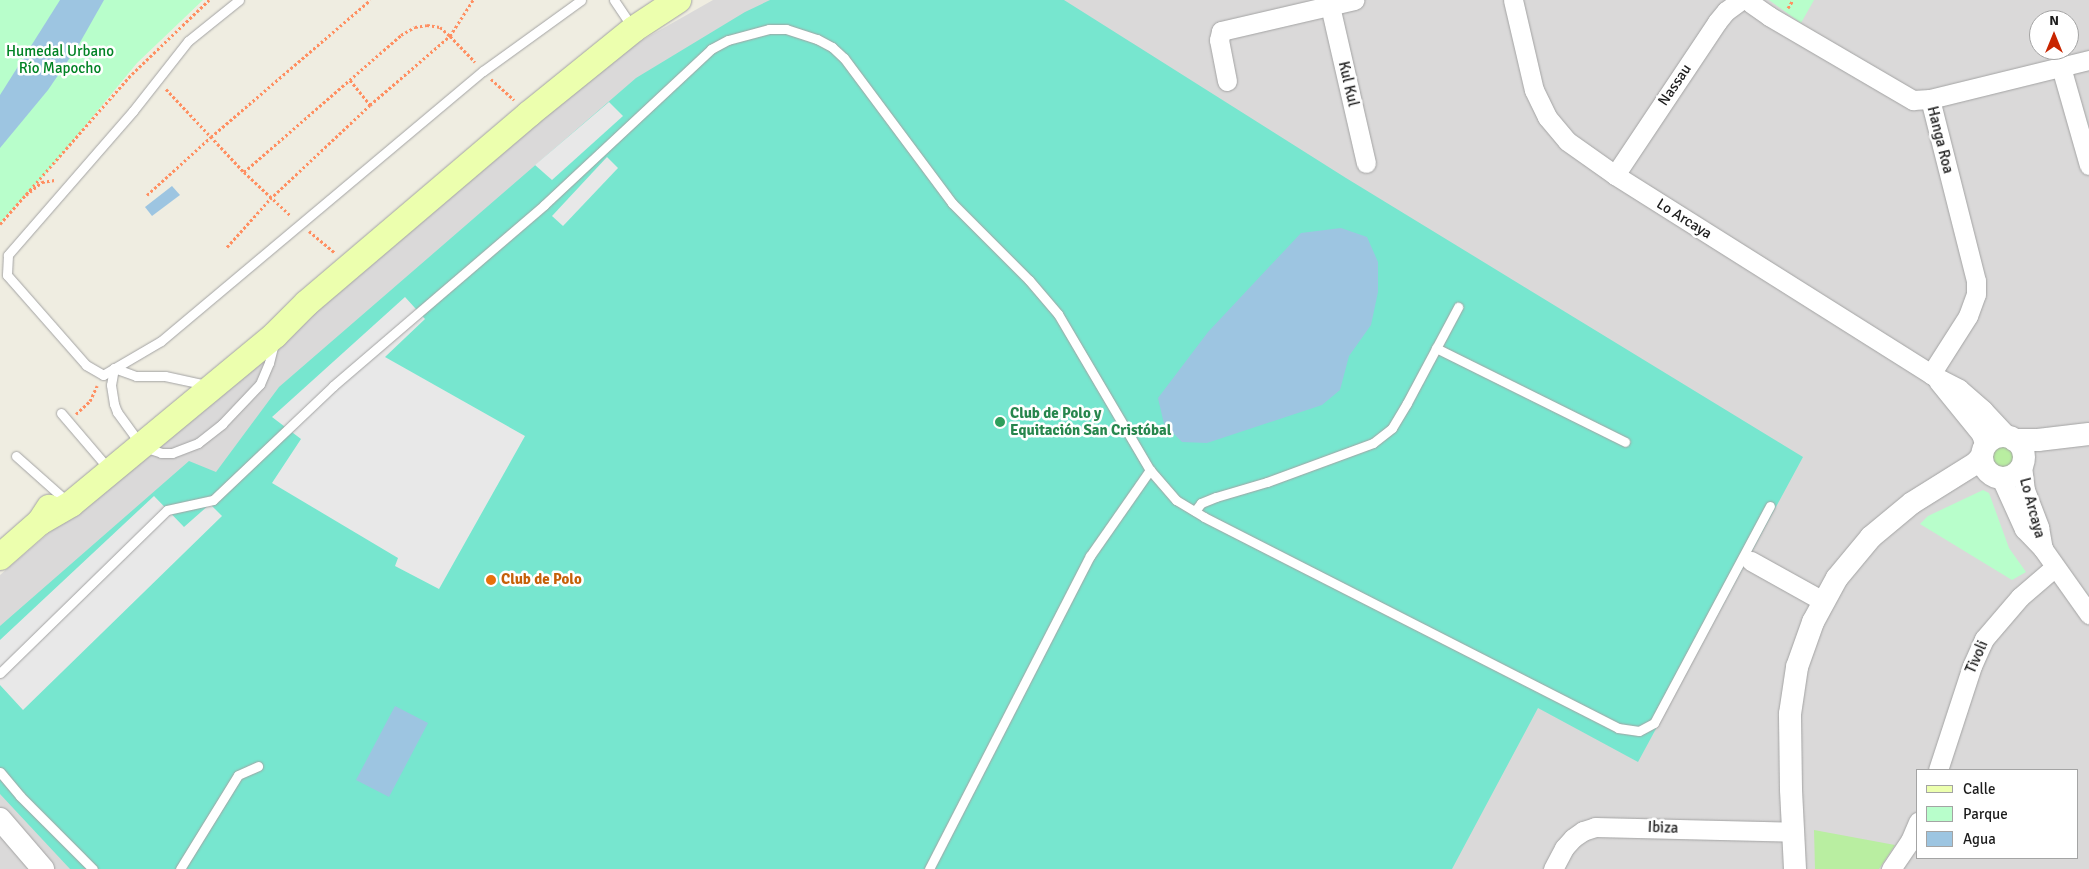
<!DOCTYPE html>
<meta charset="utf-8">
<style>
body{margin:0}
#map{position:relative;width:2089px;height:869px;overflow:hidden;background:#efede1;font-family:Signika,sans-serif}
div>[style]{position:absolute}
.residential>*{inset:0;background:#dad9d9}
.grass>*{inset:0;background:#b9eea1}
.round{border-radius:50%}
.park>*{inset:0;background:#b8fecb}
.pitch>*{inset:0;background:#77e6cf}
.parking>*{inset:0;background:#e8e8e8}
.water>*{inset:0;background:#9dc5e1}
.path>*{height:3px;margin-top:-1.5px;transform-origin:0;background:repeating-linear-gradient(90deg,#ff8f61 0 2.5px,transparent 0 5px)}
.roads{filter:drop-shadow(0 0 1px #a3a3a3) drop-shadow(0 0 1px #a3a3a3)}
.service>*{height:9px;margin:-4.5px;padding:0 4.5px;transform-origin:4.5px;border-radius:4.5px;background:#fff}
.minor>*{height:19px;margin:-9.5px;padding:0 9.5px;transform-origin:9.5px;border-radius:9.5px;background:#fff}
.tertiary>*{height:22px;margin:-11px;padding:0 11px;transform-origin:11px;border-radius:11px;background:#fff}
.tertiary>.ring{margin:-11px;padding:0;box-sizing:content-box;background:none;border:22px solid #fff;border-radius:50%}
.secondary>*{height:26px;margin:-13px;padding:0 13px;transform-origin:13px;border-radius:13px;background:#ecffae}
.dots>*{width:14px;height:14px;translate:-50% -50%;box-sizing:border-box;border:2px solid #fff;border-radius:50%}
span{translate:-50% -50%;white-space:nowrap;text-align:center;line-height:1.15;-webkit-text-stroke:5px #fff;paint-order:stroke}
.park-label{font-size:15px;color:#018324}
.street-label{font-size:15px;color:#1c1c1c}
.leisure-label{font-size:15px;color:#27864d;font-weight:700}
.left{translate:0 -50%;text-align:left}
.food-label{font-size:15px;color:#c56008;font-weight:700}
.legend{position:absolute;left:1916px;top:769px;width:162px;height:90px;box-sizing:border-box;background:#fff;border:1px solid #a4a4a4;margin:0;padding:6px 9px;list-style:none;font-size:15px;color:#1c1c1c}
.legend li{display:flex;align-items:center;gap:10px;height:25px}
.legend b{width:25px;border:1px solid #a4a4a4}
.north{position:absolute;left:2029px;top:10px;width:50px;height:50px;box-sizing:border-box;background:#fff;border:1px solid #a4a4a4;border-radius:50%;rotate:0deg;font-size:14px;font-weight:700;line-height:20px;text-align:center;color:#1c1c1c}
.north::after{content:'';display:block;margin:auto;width:18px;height:22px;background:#c82500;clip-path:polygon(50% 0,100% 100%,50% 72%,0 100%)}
</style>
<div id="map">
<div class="residential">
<i style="clip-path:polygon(evenodd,713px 0,2089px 0,2089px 869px,0 869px,0 575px,206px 398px,623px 51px,713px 0,2039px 20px,2069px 20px,2069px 50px,2039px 50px,2039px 20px,713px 0,1918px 770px,2078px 770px,2078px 858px,1918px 858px,1918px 770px)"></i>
</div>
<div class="grass">
<i class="round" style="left:1993px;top:446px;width:22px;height:22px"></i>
<i style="clip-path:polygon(1814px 830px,1895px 845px,1879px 869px,1815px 869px)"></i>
</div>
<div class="park">
<i style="clip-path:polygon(0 0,203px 0,137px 63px,47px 172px,0 223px)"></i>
<i style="clip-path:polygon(1769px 0,1814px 0,1801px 23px)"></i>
<i style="clip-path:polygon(1983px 490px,1989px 493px,2009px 548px,2026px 572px,2012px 580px,1920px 524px,1928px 516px)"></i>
</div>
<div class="pitch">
<i style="clip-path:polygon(770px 0,1064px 0,1346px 178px,1803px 457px,1638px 762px,1538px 708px,1452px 869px,70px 869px,0 794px,0 626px,189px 461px,216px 472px,279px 387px,636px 78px,745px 12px)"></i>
</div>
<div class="parking">
<i style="clip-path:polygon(609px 102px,623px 116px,552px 180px,535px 165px)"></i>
<i style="clip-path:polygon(607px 157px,618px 168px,563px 226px,552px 216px)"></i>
<i style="clip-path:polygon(405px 297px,425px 319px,385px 357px,525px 436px,439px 589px,395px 566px,398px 558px,272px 483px,301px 439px,272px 417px)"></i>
<i style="clip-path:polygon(154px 496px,184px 527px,210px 504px,222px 516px,23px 710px,0 685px,0 640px)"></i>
</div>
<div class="water">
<i style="clip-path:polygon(60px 0,104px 0,78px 46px,48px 90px,0 148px,0 95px)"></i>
<i style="clip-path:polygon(172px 186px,180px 195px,152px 216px,145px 207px)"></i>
<i style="clip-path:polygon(1341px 228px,1367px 237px,1378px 262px,1378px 292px,1371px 325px,1349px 356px,1340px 390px,1322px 405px,1207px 443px,1182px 442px,1164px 424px,1158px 398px,1208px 332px,1301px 233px)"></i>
<i style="clip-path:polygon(395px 706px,428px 723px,389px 797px,356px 780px)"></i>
</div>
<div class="path">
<i style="left:1788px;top:8px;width:9px;rotate:-58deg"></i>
<i style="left:491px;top:79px;width:31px;rotate:42deg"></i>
<i style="left:350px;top:80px;width:32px;rotate:51deg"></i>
<i style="left:166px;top:89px;width:114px;rotate:46.8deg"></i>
<i style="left:244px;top:172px;width:64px;rotate:43.1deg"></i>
<i style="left:244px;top:172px;width:208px;rotate:-41.1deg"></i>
<i style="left:401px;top:35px;width:16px;rotate:-30deg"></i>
<i style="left:415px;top:27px;width:12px;rotate:-9deg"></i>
<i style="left:427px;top:25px;width:13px;rotate:9deg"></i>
<i style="left:440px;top:27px;width:13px;rotate:42deg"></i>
<i style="left:450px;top:36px;width:43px;rotate:-57.4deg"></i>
<i style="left:26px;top:195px;width:21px;rotate:-39deg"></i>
<i style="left:42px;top:182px;width:13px;rotate:-9deg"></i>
<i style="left:147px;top:195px;width:86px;rotate:-42.2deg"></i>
<i style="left:211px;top:137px;width:210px;rotate:-40.7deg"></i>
<i style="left:0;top:224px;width:200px;rotate:-48.7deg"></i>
<i style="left:132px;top:74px;width:107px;rotate:-43.9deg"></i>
<i style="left:309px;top:231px;width:34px;rotate:40deg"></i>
<i style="left:227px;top:247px;width:64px;rotate:-48.1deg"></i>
<i style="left:270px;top:199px;width:137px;rotate:-43.2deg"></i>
<i style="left:370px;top:105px;width:106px;rotate:-40.8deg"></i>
<i style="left:450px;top:36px;width:36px;rotate:46deg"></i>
<i style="left:76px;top:414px;width:19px;rotate:-43deg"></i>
<i style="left:90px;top:401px;width:17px;rotate:-65deg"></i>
</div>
<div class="roads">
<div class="service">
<i style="left:239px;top:0;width:65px;rotate:141.2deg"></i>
<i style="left:188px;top:41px;width:89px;rotate:128.2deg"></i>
<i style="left:133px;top:111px;width:191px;rotate:131deg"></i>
<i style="left:8px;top:255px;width:20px;rotate:93deg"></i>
<i style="left:7px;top:275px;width:120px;rotate:48.7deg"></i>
<i style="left:86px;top:365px;width:20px;rotate:30deg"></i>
<i style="left:103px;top:375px;width:67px;rotate:-30.4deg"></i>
<i style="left:161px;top:341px;width:420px;rotate:-40deg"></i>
<i style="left:483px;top:71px;width:121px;rotate:-35.9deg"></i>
<i style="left:614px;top:0;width:34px;rotate:56deg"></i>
<i style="left:1436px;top:348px;width:211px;rotate:26.4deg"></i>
<i style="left:114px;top:368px;width:23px;rotate:20deg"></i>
<i style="left:136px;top:376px;width:29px"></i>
<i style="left:165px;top:376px;width:35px;rotate:12deg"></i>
<i style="left:114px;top:368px;width:17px;rotate:100deg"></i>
<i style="left:111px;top:385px;width:19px;rotate:81deg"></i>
<i style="left:114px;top:404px;width:9px;rotate:69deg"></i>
<i style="left:117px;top:412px;width:29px;rotate:54deg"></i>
<i style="left:61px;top:413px;width:63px;rotate:49.5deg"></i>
<i style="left:144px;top:447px;width:18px;rotate:19deg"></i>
<i style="left:161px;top:453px;width:11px"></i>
<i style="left:172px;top:453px;width:28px;rotate:-21deg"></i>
<i style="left:198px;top:443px;width:31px;rotate:-38deg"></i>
<i style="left:222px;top:424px;width:55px;rotate:-46.5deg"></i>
<i style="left:260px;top:384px;width:23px;rotate:-67deg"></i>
<i style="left:269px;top:363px;width:21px;rotate:-76deg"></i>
<i style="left:16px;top:456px;width:60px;rotate:41.6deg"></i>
<i style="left:1195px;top:511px;width:10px;rotate:-53deg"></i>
<i style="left:1201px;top:503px;width:16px;rotate:-22deg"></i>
<i style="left:1216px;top:497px;width:53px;rotate:-16.4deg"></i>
<i style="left:1267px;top:482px;width:113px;rotate:-20.2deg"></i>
<i style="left:1373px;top:443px;width:24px;rotate:-38deg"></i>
<i style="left:1392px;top:428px;width:29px;rotate:-59deg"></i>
<i style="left:1407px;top:403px;width:109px;rotate:-62deg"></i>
<i style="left:0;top:673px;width:233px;rotate:-44.3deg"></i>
<i style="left:167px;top:510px;width:47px;rotate:-12.3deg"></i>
<i style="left:213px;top:500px;width:166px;rotate:-43.5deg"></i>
<i style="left:333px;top:386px;width:278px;rotate:-40.6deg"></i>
<i style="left:544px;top:205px;width:229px;rotate:-43deg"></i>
<i style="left:711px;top:49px;width:19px;rotate:-28deg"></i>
<i style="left:728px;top:40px;width:42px;rotate:-15deg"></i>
<i style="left:769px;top:29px;width:17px"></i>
<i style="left:786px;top:29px;width:33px;rotate:18deg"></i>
<i style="left:817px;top:39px;width:17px;rotate:28deg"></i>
<i style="left:832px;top:47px;width:16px;rotate:43deg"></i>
<i style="left:844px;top:58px;width:181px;rotate:53.3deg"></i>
<i style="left:952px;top:203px;width:109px;rotate:45deg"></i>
<i style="left:1029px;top:280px;width:45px;rotate:49.5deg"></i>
<i style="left:1058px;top:314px;width:181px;rotate:59.5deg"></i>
<i style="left:1150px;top:470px;width:40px;rotate:49deg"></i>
<i style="left:1176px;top:500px;width:33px;rotate:31deg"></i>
<i style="left:1204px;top:517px;width:465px;rotate:27deg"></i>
<i style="left:1618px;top:728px;width:21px;rotate:8deg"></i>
<i style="left:1639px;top:731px;width:17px;rotate:-28deg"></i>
<i style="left:1654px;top:723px;width:246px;rotate:-61.9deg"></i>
<i style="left:0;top:772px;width:31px;rotate:50deg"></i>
<i style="left:20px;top:796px;width:103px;rotate:45deg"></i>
<i style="left:180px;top:869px;width:110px;rotate:-58.3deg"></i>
<i style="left:238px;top:775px;width:22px;rotate:-24deg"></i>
<i style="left:929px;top:869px;width:352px;rotate:-62.8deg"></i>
<i style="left:1090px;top:556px;width:105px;rotate:-55.1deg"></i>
</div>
<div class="minor">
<i style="left:1513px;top:0;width:92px;rotate:76.9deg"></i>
<i style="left:1534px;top:90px;width:30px;rotate:64deg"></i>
<i style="left:1547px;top:117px;width:31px;rotate:50deg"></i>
<i style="left:1567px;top:141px;width:59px;rotate:35.3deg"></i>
<i style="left:1615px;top:175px;width:377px;rotate:32.2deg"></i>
<i style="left:1934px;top:376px;width:28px;rotate:27deg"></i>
<i style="left:1959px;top:389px;width:32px;rotate:41deg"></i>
<i style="left:1983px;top:410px;width:37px;rotate:47deg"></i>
<i style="left:1750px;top:0;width:4px;rotate:63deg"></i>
<i style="left:1752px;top:4px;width:21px;rotate:35deg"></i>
<i style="left:1769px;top:16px;width:167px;rotate:30.3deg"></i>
<i style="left:1913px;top:100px;width:17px;rotate:-3deg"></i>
<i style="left:1930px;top:99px;width:164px;rotate:-13.8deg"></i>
<i style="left:1330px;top:6px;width:161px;rotate:77.1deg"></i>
<i style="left:2061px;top:67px;width:102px;rotate:74.1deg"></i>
<i style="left:1227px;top:81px;width:42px;rotate:-101deg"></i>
<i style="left:1219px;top:40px;width:9px;rotate:-77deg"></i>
<i style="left:1221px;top:31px;width:137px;rotate:-13.1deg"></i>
<i style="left:1930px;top:99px;width:188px;rotate:75.8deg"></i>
<i style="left:1976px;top:281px;width:13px;rotate:90deg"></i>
<i style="left:1976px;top:294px;width:23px;rotate:110deg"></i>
<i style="left:1968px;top:316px;width:69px;rotate:122.5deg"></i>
<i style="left:1615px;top:175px;width:184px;rotate:-56.3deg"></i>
<i style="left:1717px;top:22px;width:14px;rotate:-51deg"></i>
<i style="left:1726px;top:11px;width:19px;rotate:-36deg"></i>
<i style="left:1938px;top:381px;width:68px;rotate:50.9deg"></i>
<i style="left:1981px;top:434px;width:13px;rotate:72deg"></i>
<i style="left:2022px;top:466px;width:24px;rotate:83deg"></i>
<i style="left:2025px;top:490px;width:40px;rotate:69deg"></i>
<i style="left:2039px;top:527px;width:22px;rotate:80deg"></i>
<i style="left:2001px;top:478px;width:56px;rotate:65.7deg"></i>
<i style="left:2024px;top:529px;width:28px;rotate:46deg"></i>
<i style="left:2043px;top:549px;width:80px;rotate:54.7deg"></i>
<i style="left:1751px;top:561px;width:82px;rotate:29.1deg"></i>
<i style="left:1938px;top:770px;width:109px;rotate:-71.9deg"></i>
<i style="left:1972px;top:666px;width:30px;rotate:-66deg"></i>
<i style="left:1984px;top:639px;width:55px;rotate:-49.4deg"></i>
<i style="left:2020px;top:597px;width:46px;rotate:-40.6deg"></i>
<i style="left:1553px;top:869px;width:24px;rotate:-62deg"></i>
<i style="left:1564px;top:848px;width:13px;rotate:-48deg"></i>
<i style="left:1573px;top:838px;width:12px;rotate:-35deg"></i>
<i style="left:1583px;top:831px;width:13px;rotate:-18deg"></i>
<i style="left:1595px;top:827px;width:199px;rotate:1.4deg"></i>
<i style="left:1891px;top:869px;width:34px;rotate:-56deg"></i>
<i style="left:1910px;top:841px;width:21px;rotate:-67deg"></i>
</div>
<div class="tertiary">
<i class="ring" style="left:1982px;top:436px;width:20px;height:20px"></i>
<i style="left:2014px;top:440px;width:24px"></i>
<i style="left:2038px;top:440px;width:51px;rotate:-6.7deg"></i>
<i style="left:0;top:819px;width:66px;rotate:49.3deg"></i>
<i style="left:1795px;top:869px;width:80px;rotate:-92.9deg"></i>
<i style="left:1791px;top:789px;width:75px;rotate:-90.8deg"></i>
<i style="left:1790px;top:714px;width:48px;rotate:-81.5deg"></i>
<i style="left:1797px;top:667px;width:48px;rotate:-70.4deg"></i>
<i style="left:1813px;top:622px;width:50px;rotate:-61.4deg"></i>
<i style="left:1837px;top:578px;width:53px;rotate:-50.3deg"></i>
<i style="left:1871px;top:537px;width:53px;rotate:-39.7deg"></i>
<i style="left:1912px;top:503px;width:75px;rotate:-32deg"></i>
<i style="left:1976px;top:463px;width:9px;rotate:-49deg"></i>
</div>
<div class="secondary">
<i style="left:40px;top:522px;width:36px;rotate:-30deg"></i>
<i style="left:71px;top:504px;width:265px;rotate:-39.6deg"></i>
<i style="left:275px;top:335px;width:45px;rotate:-45deg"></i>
<i style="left:307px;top:303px;width:292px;rotate:-40.4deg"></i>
<i style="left:529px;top:114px;width:135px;rotate:-39deg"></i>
<i style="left:634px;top:29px;width:53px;rotate:-33.4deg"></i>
<i style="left:0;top:557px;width:53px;rotate:-41.2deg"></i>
<i style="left:40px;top:522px;width:17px;rotate:-57deg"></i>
</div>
</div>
<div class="dots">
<i style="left:1000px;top:422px;background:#2e9e5b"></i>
<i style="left:491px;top:580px;background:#e8710a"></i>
</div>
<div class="park-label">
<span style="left:60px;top:60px">Humedal Urbano<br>Río Mapocho</span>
</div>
<div class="street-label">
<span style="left:1348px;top:84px;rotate:77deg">Kul Kul</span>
<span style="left:1675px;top:85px;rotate:-56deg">Nassau</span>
<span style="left:1940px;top:140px;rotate:76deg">Hanga Roa</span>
<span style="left:1684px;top:219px;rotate:32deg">Lo Arcaya</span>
<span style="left:2032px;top:508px;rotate:75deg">Lo Arcaya</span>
<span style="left:1977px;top:657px;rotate:-66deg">Tivoli</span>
<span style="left:1663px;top:828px;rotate:2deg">Ibiza</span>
</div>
<div class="leisure-label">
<span class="left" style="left:1010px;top:422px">Club de Polo y<br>Equitación San Cristóbal</span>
</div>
<div class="food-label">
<span class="left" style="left:501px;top:580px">Club de Polo</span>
</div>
<ul class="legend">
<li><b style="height:6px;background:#ecffae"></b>Calle</li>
<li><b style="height:14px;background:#b8fecb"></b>Parque</li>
<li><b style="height:14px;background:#9dc5e1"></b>Agua</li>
</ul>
<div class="north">N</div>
</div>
